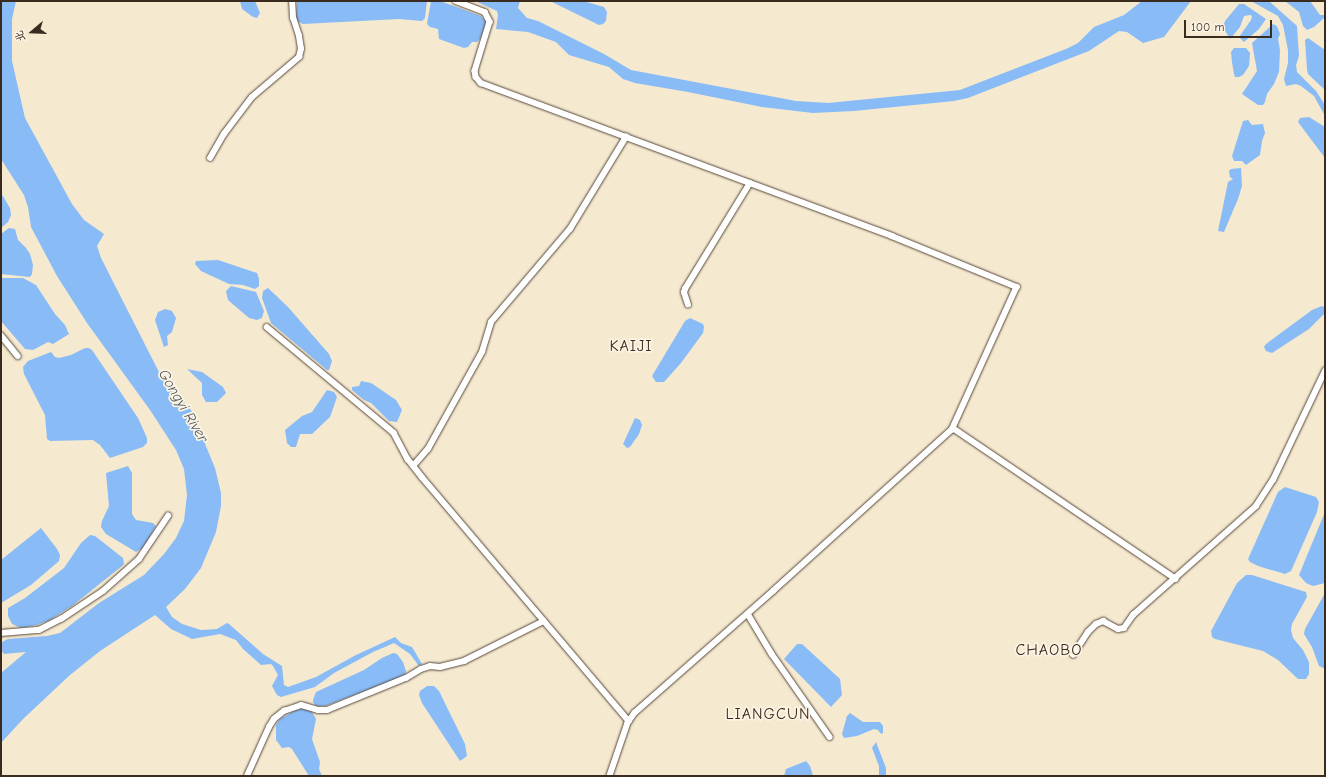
<!DOCTYPE html>
<meta charset="utf-8">
<style>
body{margin:0}
#map{position:relative;width:1326px;height:777px;overflow:hidden;background:#f5e9d0;font-family:"Comic Neue","LXGW WenKai TC",sans-serif}
div>[style]{position:absolute}
.water>*{inset:0;background:#89bbf6}
.roads{filter:drop-shadow(0 0 1px #574739) drop-shadow(0 0 1px #574739)}
.minor>*{height:5.5px;margin:-2.75px;padding:0 2.75px;transform-origin:2.75px;border-radius:2.75px;background:#fff}
span{translate:-50% -50%;white-space:nowrap;text-align:center;line-height:1.15;-webkit-text-stroke:3.5px #fcf5e5;paint-order:stroke}
.water-label{font-size:15px;color:#52565f;font-style:italic}
.quarter-label{font-size:16px;color:#3b2a1e;letter-spacing:1px}
.frame{position:absolute;inset:0;border:2px solid #3b2a1e;pointer-events:none}
.north{position:absolute;left:12px;top:12px;width:40px;height:40px;-webkit-text-stroke:3px #fcf5e5;paint-order:stroke;rotate:251deg;font-size:11px;font-weight:700;line-height:16px;text-align:center;color:#3b2a1e}
.north::after{content:'';display:block;margin:auto;width:14px;height:18px;background:#3b2a1e;clip-path:polygon(50% 0,100% 100%,50% 72%,0 100%)}
.scale{position:absolute;left:1184px;top:20px;width:88px;height:18px;box-sizing:border-box;border:2px solid #3b2a1e;border-top:0;padding-left:5px;font-size:12px;line-height:14px;white-space:nowrap;color:#3b2a1e;-webkit-text-stroke:3px #fcf5e5;paint-order:stroke}
</style>
<div id="map">
<div class="water">
<i style="clip-path:polygon(1px 1px,16px 1px,12px 19px,12px 61px,25px 118px,72px 204px,84px 220px,104px 234px,97px 246px,101px 258px,161px 376px,191px 410px,215px 468px,221px 493px,221px 506px,216px 532px,201px 568px,185px 589px,166px 607px,172px 617px,182px 624px,201px 630px,217px 629px,227px 623px,229px 624px,263px 654px,282px 666px,284px 685px,288px 687px,316px 677px,356px 655px,395px 637px,401px 643px,412px 647px,422px 664px,419px 666px,410px 654px,394px 643px,373px 652px,334px 673px,315px 687px,281px 697px,277px 695px,272px 686px,278px 675px,273px 666px,271px 664px,261px 665px,243px 649px,236px 640px,220px 634px,192px 639px,171px 629px,155px 615px,100px 651px,70px 675px,23px 719px,1px 743px,1px 673px,26px 652px,4px 654px,1px 650px,2px 642px,8px 639px,47px 636px,60px 633px,99px 603px,144px 575px,164px 554px,176px 538px,184px 521px,187px 495px,184px 469px,176px 450px,150px 410px,87px 323px,57px 276px,31px 227px,28px 207px,24px 195px,1px 159px)"></i>
<i style="clip-path:polygon(240px 1px,255px 1px,260px 13px,257px 18px,253px 17px,242px 9px)"></i>
<i style="clip-path:polygon(297px 1px,427px 1px,425px 18px,422px 21px,399px 19px,303px 24px,297px 21px,296px 16px)"></i>
<i style="clip-path:polygon(431px 1px,440px 1px,481px 16px,486px 22px,481px 38px,477px 42px,472px 42px,468px 47px,464px 48px,439px 39px,438px 29px,430px 27px,427px 24px)"></i>
<i style="clip-path:polygon(475px 1px,520px 1px,518px 8px,527px 18px,538px 21px,604px 54px,631px 70px,796px 101px,828px 103px,960px 90px,1066px 49px,1078px 43px,1094px 27px,1124px 15px,1142px 1px,1191px 1px,1164px 37px,1143px 43px,1127px 32px,1119px 31px,1089px 51px,968px 98px,954px 101px,854px 111px,813px 113px,762px 107px,688px 92px,635px 83px,623px 79px,609px 67px,569px 55px,556px 42px,528px 32px,496px 29px,498px 15px,497px 11px)"></i>
<i style="clip-path:polygon(550px 1px,583px 1px,604px 7px,607px 12px,606px 21px,603px 24px,599px 25px)"></i>
<i style="clip-path:polygon(1251px 1px,1269px 1px,1297px 26px,1299px 56px,1296px 65px,1297px 72px,1316px 91px,1325px 105px,1325px 116px,1314px 96px,1301px 86px,1296px 84px,1286px 86px,1284px 79px,1288px 63px,1288px 50px,1283px 25px,1278px 16px)"></i>
<i style="clip-path:polygon(1285px 1px,1310px 1px,1320px 15px,1324px 15px,1324px 18px,1314px 27px,1307px 30px,1303px 26px,1299px 12px)"></i>
<i style="clip-path:polygon(1239px 4px,1244px 4px,1266px 19px,1259px 29px,1244px 42px,1239px 37px,1251px 20px,1252px 16px,1250px 15px,1244px 16px,1240px 27px,1230px 39px,1223px 27px,1225px 21px)"></i>
<i style="clip-path:polygon(1273px 24px,1277px 26px,1280px 34px,1278px 39px,1280px 50px,1279px 72px,1274px 84px,1267px 94px,1265px 102px,1263px 105px,1258px 105px,1242px 94px,1257px 71px,1252px 43px)"></i>
<i style="clip-path:polygon(1308px 38px,1325px 50px,1325px 90px,1308px 74px,1307px 69px,1305px 40px)"></i>
<i style="clip-path:polygon(1234px 48px,1246px 48px,1250px 53px,1249px 66px,1243px 75px,1239px 77px,1235px 77px,1234px 74px,1232px 62px,1231px 52px)"></i>
<i style="clip-path:polygon(1309px 117px,1325px 127px,1325px 158px,1298px 122px,1300px 118px)"></i>
<i style="clip-path:polygon(1248px 120px,1252px 125px,1263px 124px,1265px 133px,1262px 141px,1260px 155px,1246px 165px,1242px 161px,1234px 161px,1232px 156px,1243px 121px)"></i>
<i style="clip-path:polygon(1241px 168px,1242px 186px,1238px 199px,1224px 232px,1218px 231px,1228px 182px,1233px 179px,1230px 177px,1229px 171px,1231px 169px)"></i>
<i style="clip-path:polygon(1px 193px,10px 208px,11px 215px,8px 222px,1px 228px)"></i>
<i style="clip-path:polygon(9px 228px,15px 229px,18px 240px,26px 248px,30px 254px,33px 265px,32px 274px,30px 277px,1px 274px,1px 234px)"></i>
<i style="clip-path:polygon(218px 260px,257px 273px,259px 279px,259px 286px,255px 289px,243px 285px,229px 284px,201px 271px,195px 264px,196px 261px)"></i>
<i style="clip-path:polygon(1px 278px,23px 278px,36px 285px,55px 314px,65px 325px,69px 334px,53px 344px,48px 342px,33px 350px,25px 349px,1px 321px)"></i>
<i style="clip-path:polygon(231px 286px,256px 292px,264px 311px,262px 318px,257px 320px,249px 318px,228px 300px,226px 291px)"></i>
<i style="clip-path:polygon(268px 288px,288px 307px,329px 354px,332px 361px,329px 370px,327px 370px,271px 323px,262px 298px,263px 291px)"></i>
<i style="clip-path:polygon(1322px 306px,1325px 308px,1325px 313px,1309px 329px,1272px 353px,1266px 351px,1264px 347px,1266px 344px,1312px 310px)"></i>
<i style="clip-path:polygon(165px 309px,172px 311px,176px 318px,172px 332px,167px 336px,168px 345px,164px 347px,155px 320px,158px 312px)"></i>
<i style="clip-path:polygon(690px 318px,703px 324px,704px 327px,703px 333px,681px 363px,664px 382px,656px 382px,652px 376px,685px 321px)"></i>
<i style="clip-path:polygon(85px 348px,89px 348px,92px 350px,138px 418px,147px 438px,147px 443px,143px 447px,110px 458px,100px 445px,93px 440px,50px 441px,47px 439px,45px 415px,24px 374px,23px 367px,28px 361px,51px 352px,55px 357px,59px 358px,71px 355px)"></i>
<i style="clip-path:polygon(187px 369px,202px 372px,223px 387px,226px 393px,217px 402px,206px 402px,202px 395px,202px 383px)"></i>
<i style="clip-path:polygon(361px 381px,371px 383px,396px 400px,402px 410px,397px 422px,389px 421px,371px 403px,364px 400px,352px 390px,352px 387px,359px 386px)"></i>
<i style="clip-path:polygon(327px 390px,334px 392px,337px 397px,330px 417px,312px 434px,300px 434px,296px 447px,291px 447px,287px 443px,285px 430px,302px 416px,312px 412px)"></i>
<i style="clip-path:polygon(635px 418px,640px 420px,642px 425px,639px 434px,630px 447px,627px 448px,623px 444px)"></i>
<i style="clip-path:polygon(128px 466px,132px 473px,132px 514px,136px 520px,153px 523px,156px 526px,143px 548px,136px 552px,106px 534px,101px 527px,102px 521px,109px 506px,106px 473px)"></i>
<i style="clip-path:polygon(1285px 487px,1316px 497px,1319px 502px,1317px 512px,1291px 571px,1285px 574px,1258px 566px,1250px 562px,1248px 559px,1278px 492px)"></i>
<i style="clip-path:polygon(1325px 512px,1325px 583px,1313px 586px,1306px 583px,1299px 575px)"></i>
<i style="clip-path:polygon(41px 528px,57px 549px,60px 555px,59px 561px,31px 585px,1px 603px,1px 560px)"></i>
<i style="clip-path:polygon(90px 535px,95px 536px,123px 558px,124px 564px,122px 566px,72px 606px,50px 620px,37px 625px,21px 628px,12px 624px,8px 616px,8px 608px,25px 598px,64px 568px,81px 543px)"></i>
<i style="clip-path:polygon(1246px 575px,1252px 575px,1306px 592px,1307px 597px,1292px 624px,1291px 630px,1293px 638px,1303px 650px,1309px 662px,1309px 674px,1306px 679px,1298px 679px,1278px 660px,1263px 651px,1215px 639px,1212px 637px,1211px 631px,1237px 583px)"></i>
<i style="clip-path:polygon(1325px 593px,1325px 668px,1323px 668px,1319px 666px,1312px 647px,1304px 634px,1305px 629px)"></i>
<i style="clip-path:polygon(797px 644px,802px 644px,840px 679px,842px 695px,831px 707px,784px 659px)"></i>
<i style="clip-path:polygon(393px 653px,397px 654px,403px 662px,406px 671px,405px 676px,325px 706px,316px 706px,313px 702px,313px 700px,316px 692px,364px 670px,382px 658px)"></i>
<i style="clip-path:polygon(427px 686px,434px 686px,439px 691px,465px 744px,467px 756px,460px 761px,422px 703px,419px 695px,420px 691px)"></i>
<i style="clip-path:polygon(299px 708px,311px 710px,316px 719px,312px 739px,320px 762px,319px 769px,322px 776px,309px 776px,292px 749px,289px 747px,282px 748px,276px 740px,276px 725px,280px 719px)"></i>
<i style="clip-path:polygon(850px 713px,863px 722px,880px 722px,883px 726px,883px 733px,881px 734px,878px 730px,874px 729px,857px 736px,844px 738px,842px 734px,847px 716px)"></i>
<i style="clip-path:polygon(876px 742px,886px 768px,886px 776px,879px 776px,879px 766px,872px 748px)"></i>
<i style="clip-path:polygon(806px 761px,810px 766px,813px 776px,784px 776px,786px 769px)"></i>
</div>
<div class="roads">
<div class="minor">
<i style="left:456px;top:1px;width:31px;rotate:21deg"></i>
<i style="left:485px;top:12px;width:11px;rotate:63deg"></i>
<i style="left:490px;top:22px;width:51px;rotate:107deg"></i>
<i style="left:475px;top:71px;width:6px;rotate:81deg"></i>
<i style="left:476px;top:77px;width:8px;rotate:50deg"></i>
<i style="left:481px;top:83px;width:439px;rotate:20.4deg"></i>
<i style="left:892px;top:236px;width:135px;rotate:22.2deg"></i>
<i style="left:1017px;top:287px;width:157px;rotate:114.4deg"></i>
<i style="left:952px;top:430px;width:240px;rotate:137.9deg"></i>
<i style="left:774px;top:591px;width:185px;rotate:138.7deg"></i>
<i style="left:635px;top:713px;width:12px;rotate:125deg"></i>
<i style="left:628px;top:723px;width:56px;rotate:108.8deg"></i>
<i style="left:210px;top:158px;width:28px;rotate:-60deg"></i>
<i style="left:224px;top:134px;width:46px;rotate:-52.9deg"></i>
<i style="left:252px;top:97px;width:62px;rotate:-40.4deg"></i>
<i style="left:299px;top:57px;width:8px;rotate:-76deg"></i>
<i style="left:301px;top:49px;width:13px;rotate:-99deg"></i>
<i style="left:299px;top:36px;width:19px;rotate:-108deg"></i>
<i style="left:293px;top:18px;width:17px;rotate:-93deg"></i>
<i style="left:688px;top:305px;width:13px;rotate:-108deg"></i>
<i style="left:684px;top:293px;width:4px;rotate:-76deg"></i>
<i style="left:685px;top:289px;width:124px;rotate:-58.5deg"></i>
<i style="left:267px;top:327px;width:165px;rotate:39.8deg"></i>
<i style="left:394px;top:433px;width:30px;rotate:62deg"></i>
<i style="left:408px;top:459px;width:23px;rotate:52deg"></i>
<i style="left:422px;top:477px;width:320px;rotate:49.7deg"></i>
<i style="left:1px;top:335px;width:27px;rotate:51deg"></i>
<i style="left:953px;top:428px;width:269px;rotate:34.1deg"></i>
<i style="left:413px;top:466px;width:23px;rotate:-49deg"></i>
<i style="left:428px;top:449px;width:111px;rotate:-60.9deg"></i>
<i style="left:482px;top:352px;width:31px;rotate:-73deg"></i>
<i style="left:491px;top:322px;width:122px;rotate:-49.7deg"></i>
<i style="left:570px;top:229px;width:108px;rotate:-58.7deg"></i>
<i style="left:748px;top:614px;width:47px;rotate:59deg"></i>
<i style="left:772px;top:654px;width:101px;rotate:55.1deg"></i>
<i style="left:1px;top:633px;width:38px;rotate:-5deg"></i>
<i style="left:39px;top:630px;width:25px;rotate:-27deg"></i>
<i style="left:61px;top:619px;width:50px;rotate:-33.7deg"></i>
<i style="left:103px;top:591px;width:48px;rotate:-41.6deg"></i>
<i style="left:139px;top:559px;width:52px;rotate:-56deg"></i>
<i style="left:1073px;top:655px;width:27px;rotate:-57deg"></i>
<i style="left:1088px;top:632px;width:11px;rotate:-45deg"></i>
<i style="left:1096px;top:624px;width:8px;rotate:-23deg"></i>
<i style="left:1103px;top:621px;width:17px;rotate:28deg"></i>
<i style="left:1118px;top:629px;width:6px;rotate:-9deg"></i>
<i style="left:1124px;top:628px;width:16px;rotate:-55deg"></i>
<i style="left:1133px;top:615px;width:164px;rotate:-41.5deg"></i>
<i style="left:1256px;top:506px;width:31px;rotate:-57deg"></i>
<i style="left:1273px;top:480px;width:121px;rotate:-64.5deg"></i>
<i style="left:247px;top:776px;width:54px;rotate:-65.8deg"></i>
<i style="left:269px;top:727px;width:9px;rotate:-58deg"></i>
<i style="left:274px;top:719px;width:13px;rotate:-39deg"></i>
<i style="left:284px;top:711px;width:18px;rotate:-19deg"></i>
<i style="left:301px;top:705px;width:18px;rotate:16deg"></i>
<i style="left:318px;top:710px;width:9px"></i>
<i style="left:327px;top:710px;width:85px;rotate:-22.1deg"></i>
<i style="left:406px;top:678px;width:17px;rotate:-31deg"></i>
<i style="left:421px;top:669px;width:9px;rotate:-18deg"></i>
<i style="left:430px;top:666px;width:10px;rotate:6deg"></i>
<i style="left:440px;top:667px;width:25px;rotate:-14deg"></i>
<i style="left:464px;top:661px;width:89px;rotate:-26.6deg"></i>
</div>
</div>
<div class="water-label">
<span style="left:183px;top:406px;rotate:59deg">Gongyi River</span>
</div>
<div class="quarter-label">
<span style="left:631px;top:346px">KAIJI</span>
<span style="left:1049px;top:650px">CHAOBO</span>
<span style="left:768px;top:714px">LIANGCUN</span>
</div>
<div class="frame"></div>
<div class="north">北</div>
<div class="scale">100 m</div>
</div>
